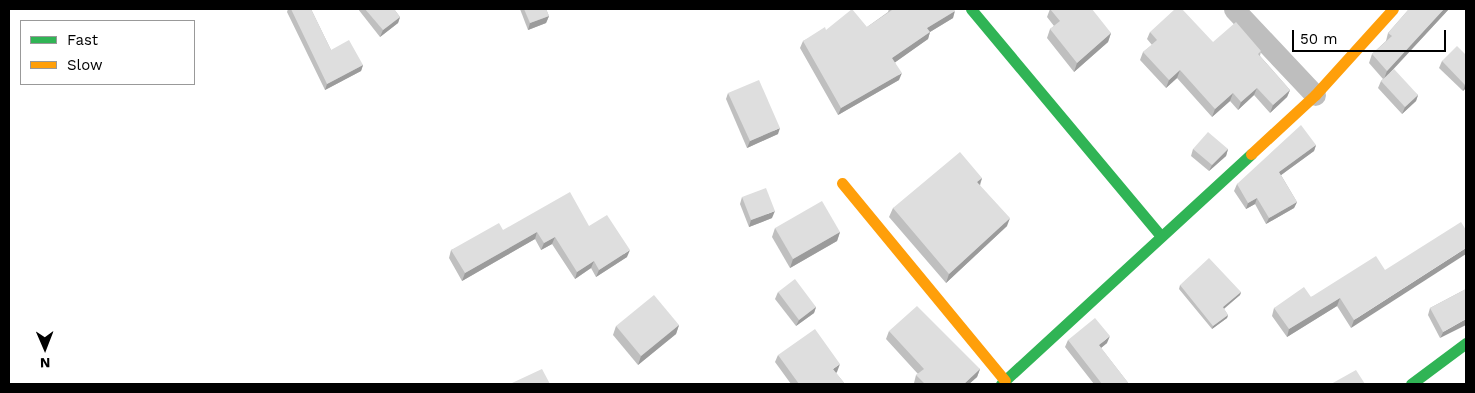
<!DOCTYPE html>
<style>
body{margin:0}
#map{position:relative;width:1475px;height:393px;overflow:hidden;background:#fff;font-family:"Work Sans",sans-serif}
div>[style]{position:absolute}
.street>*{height:21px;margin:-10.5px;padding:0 10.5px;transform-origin:10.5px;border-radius:10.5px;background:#bebebe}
.fast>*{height:11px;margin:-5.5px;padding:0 5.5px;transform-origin:5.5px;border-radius:5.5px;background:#30b455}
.slow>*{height:11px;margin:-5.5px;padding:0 5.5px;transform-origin:5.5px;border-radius:5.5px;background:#ff9f0a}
.wall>*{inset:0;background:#bfbfbf}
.shaded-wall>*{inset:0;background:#9b9b9b}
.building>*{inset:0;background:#dedede}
span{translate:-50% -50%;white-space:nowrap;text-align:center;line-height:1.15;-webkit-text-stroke:5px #fff;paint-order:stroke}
.frame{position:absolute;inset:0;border:10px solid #000;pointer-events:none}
.legend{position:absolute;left:20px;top:20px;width:175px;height:65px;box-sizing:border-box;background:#fff;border:1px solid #999;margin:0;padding:6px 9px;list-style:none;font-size:15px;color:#000}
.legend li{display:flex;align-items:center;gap:10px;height:25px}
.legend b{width:25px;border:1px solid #999}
.north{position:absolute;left:20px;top:323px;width:50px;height:50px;-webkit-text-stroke:4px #fff;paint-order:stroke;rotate:179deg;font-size:14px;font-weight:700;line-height:20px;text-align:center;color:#000}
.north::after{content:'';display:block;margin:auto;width:18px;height:22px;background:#000;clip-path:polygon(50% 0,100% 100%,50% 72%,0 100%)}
.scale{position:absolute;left:1292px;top:30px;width:154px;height:22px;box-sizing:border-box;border:2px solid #000;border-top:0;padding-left:6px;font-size:15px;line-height:18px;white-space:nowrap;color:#000;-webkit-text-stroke:4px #fff;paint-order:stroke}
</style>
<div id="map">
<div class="street">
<i style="left:1234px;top:9px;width:118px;rotate:46.7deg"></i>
</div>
<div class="fast">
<i style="left:971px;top:9px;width:296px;rotate:50.1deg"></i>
<i style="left:1001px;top:384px;width:340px;rotate:-42.6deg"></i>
<i style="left:1411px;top:384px;width:69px;rotate:-36.7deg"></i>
</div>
<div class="slow">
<i style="left:1251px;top:154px;width:87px;rotate:-42.7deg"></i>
<i style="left:1315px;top:95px;width:116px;rotate:-47.8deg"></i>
<i style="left:842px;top:183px;width:256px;rotate:50.5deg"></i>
</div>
<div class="wall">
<i style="clip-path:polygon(288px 9px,311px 9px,331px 50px,363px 65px,361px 71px,325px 90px,287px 12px)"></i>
<i style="clip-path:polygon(358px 9px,394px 9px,400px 17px,398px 23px,380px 37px)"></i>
<i style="clip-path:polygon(520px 9px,546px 9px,549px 16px,546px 23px,528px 30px)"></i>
<i style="clip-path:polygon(889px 9px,954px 9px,953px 18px,930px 32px,928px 39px,895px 62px,899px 80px,838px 115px,800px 48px,803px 41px,826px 30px,867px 27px,888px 12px)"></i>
<i style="clip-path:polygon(1050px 9px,1111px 33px,1108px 42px,1074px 72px,1047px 38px,1050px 29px,1054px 26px,1047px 17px)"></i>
<i style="clip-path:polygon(1409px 9px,1449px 9px,1390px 73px,1418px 95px,1416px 101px,1402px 114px,1378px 88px,1381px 81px,1383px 79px,1369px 63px,1372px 54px,1386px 41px,1388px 33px)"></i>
<i style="clip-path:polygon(1150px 32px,1213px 42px,1261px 51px,1260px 56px,1290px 90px,1287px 97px,1270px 113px,1254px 95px,1238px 110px,1230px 101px,1212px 117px,1177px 78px,1166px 88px,1140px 60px,1143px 52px,1152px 45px,1147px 39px)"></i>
<i style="clip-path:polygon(1466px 55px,1466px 88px,1463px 91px,1439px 68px,1442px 61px)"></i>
<i style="clip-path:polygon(728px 93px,778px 134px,747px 148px,726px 99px)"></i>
<i style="clip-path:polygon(1316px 145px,1314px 151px,1281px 175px,1297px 202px,1294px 208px,1266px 224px,1255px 204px,1246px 209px,1234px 191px,1237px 184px)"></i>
<i style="clip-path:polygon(1193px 149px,1228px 149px,1226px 156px,1209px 171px,1191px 156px)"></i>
<i style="clip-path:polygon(982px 178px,980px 186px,1007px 226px,946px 283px,889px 217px,893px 208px)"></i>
<i style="clip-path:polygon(742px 197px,772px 218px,749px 227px,740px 204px)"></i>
<i style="clip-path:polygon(589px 226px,627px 257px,596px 277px,591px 268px,575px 279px,552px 244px,541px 250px,535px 239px,462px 281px,449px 258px,451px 250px,503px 230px)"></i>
<i style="clip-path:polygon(775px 228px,840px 232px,837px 241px,790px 268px,772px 237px)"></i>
<i style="clip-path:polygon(1385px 270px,1351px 328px,1337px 306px,1287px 337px,1272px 316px,1274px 308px,1311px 297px)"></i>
<i style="clip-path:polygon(1180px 285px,1241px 292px,1240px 295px,1224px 309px,1228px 315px,1227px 318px,1212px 329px,1179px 289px)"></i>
<i style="clip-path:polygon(1466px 289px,1440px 338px,1428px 315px,1430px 308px)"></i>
<i style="clip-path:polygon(778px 292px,816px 307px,814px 313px,796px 326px,775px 299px)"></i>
<i style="clip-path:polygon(679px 325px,676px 334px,638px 365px,613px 335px,616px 326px)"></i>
<i style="clip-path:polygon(889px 331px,980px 369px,977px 377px,969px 384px,915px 384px,914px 383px,916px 375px,918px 374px,886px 339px)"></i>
<i style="clip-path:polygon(1068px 340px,1107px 343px,1101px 348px,1129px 384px,1094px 384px,1065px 347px)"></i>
<i style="clip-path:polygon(778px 355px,837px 372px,836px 373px,845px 384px,791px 384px,775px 362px)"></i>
</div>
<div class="shaded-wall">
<i style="clip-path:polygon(1444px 9px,1449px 9px,1384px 79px,1387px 71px)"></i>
<i style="clip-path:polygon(955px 11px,953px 18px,925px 35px,927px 28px)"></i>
<i style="clip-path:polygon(549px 16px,546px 23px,528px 30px,530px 23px)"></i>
<i style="clip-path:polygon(400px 17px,398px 23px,380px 37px,383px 30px)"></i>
<i style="clip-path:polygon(930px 32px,928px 39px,890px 66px,892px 58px)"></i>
<i style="clip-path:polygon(1111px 33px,1108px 42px,1074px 72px,1077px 63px)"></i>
<i style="clip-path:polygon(363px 65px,361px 71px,325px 90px,327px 84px)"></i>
<i style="clip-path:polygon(1180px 70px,1177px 78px,1166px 88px,1169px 80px)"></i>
<i style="clip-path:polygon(902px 73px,899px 80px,838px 115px,841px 108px)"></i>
<i style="clip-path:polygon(1466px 84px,1466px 88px,1463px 91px,1465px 85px)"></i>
<i style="clip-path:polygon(1257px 88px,1254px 95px,1238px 110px,1241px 102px)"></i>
<i style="clip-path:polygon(1290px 90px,1287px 97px,1270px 113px,1273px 105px)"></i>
<i style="clip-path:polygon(1233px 93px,1230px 101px,1212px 117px,1215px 109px)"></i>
<i style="clip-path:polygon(1418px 95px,1416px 101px,1402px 114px,1405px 107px)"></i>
<i style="clip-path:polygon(780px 128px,778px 134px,747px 148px,750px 141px)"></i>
<i style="clip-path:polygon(1316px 145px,1314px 151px,1277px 178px,1279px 172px)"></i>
<i style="clip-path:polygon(1228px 149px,1226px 156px,1209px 171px,1212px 165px)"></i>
<i style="clip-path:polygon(982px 178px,979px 186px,977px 182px)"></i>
<i style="clip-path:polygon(1257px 198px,1255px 204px,1246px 209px,1248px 203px)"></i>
<i style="clip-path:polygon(1297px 202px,1294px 208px,1266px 224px,1269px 218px)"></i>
<i style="clip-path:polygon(775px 211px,772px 218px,749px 227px,751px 220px)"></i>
<i style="clip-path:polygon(1010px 218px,1007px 226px,946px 283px,949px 274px)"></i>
<i style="clip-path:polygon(537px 232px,535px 239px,462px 281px,465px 273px)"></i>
<i style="clip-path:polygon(840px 232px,837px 241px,790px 268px,793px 259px)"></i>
<i style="clip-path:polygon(555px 237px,552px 244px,541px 250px,544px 243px)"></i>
<i style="clip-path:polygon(1466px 248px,1466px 254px,1351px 328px,1354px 320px)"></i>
<i style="clip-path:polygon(630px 250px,627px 257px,596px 277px,599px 270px)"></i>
<i style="clip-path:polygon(594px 261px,591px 268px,575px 279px,577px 272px)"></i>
<i style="clip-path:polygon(1241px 292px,1240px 295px,1221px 311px,1223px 307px)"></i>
<i style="clip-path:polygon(1340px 298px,1337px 306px,1287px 337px,1289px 329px)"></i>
<i style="clip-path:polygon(816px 307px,814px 313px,796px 326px,799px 320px)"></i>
<i style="clip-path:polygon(1228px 315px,1227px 318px,1212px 329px,1213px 326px)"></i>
<i style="clip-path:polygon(1466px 319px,1466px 325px,1440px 338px,1443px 332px)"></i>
<i style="clip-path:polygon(679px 325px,676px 334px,638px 365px,641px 356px)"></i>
<i style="clip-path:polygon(1110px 336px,1107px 343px,1096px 352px,1099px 345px)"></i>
<i style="clip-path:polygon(840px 364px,837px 372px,830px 377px,833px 369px)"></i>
<i style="clip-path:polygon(980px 369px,977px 377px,969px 384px,964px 384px)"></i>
</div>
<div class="building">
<i style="clip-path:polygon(291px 9px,311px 9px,331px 50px,349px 40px,363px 65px,327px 84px)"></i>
<i style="clip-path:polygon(365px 9px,394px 9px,400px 17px,383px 30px)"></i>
<i style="clip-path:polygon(524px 9px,546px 9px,549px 16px,530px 23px)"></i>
<i style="clip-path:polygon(852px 9px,867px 27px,892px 10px,891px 9px,954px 9px,955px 11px,927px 28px,930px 32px,892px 58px,902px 73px,841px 108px,803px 41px,825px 27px,826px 30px)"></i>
<i style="clip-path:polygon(1050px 9px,1092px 9px,1111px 33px,1077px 63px,1050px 29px,1060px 21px)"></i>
<i style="clip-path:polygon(1175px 9px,1182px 9px,1213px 42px,1236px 22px,1261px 51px,1258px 54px,1290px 90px,1273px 105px,1257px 88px,1241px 102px,1233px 93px,1215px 109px,1180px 70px,1169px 80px,1143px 52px,1157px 40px,1150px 32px)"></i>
<i style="clip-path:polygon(1409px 9px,1444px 9px,1387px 71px,1372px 54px,1392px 36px,1388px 33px)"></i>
<i style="clip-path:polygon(1457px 46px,1466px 55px,1466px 84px,1465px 85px,1442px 61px)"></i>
<i style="clip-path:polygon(1394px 69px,1418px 95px,1405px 107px,1381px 81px)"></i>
<i style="clip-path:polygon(759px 80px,780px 128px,750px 141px,728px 93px)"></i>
<i style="clip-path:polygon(1301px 125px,1316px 145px,1279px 172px,1297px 202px,1269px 218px,1257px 198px,1248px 203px,1237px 184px)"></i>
<i style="clip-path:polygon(1208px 132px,1228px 149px,1212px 165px,1193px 149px)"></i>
<i style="clip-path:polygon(960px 152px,982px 178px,977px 182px,1010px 218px,949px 274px,893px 208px)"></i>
<i style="clip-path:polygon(766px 188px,775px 211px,751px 220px,742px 197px)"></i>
<i style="clip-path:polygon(570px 192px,589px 226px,607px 215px,630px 250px,599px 270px,594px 261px,577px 272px,555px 237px,544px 243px,537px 232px,465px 273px,451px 250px,499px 223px,503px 230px)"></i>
<i style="clip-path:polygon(822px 201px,840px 232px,793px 259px,775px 228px)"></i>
<i style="clip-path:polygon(1461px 222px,1466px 230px,1466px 248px,1354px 320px,1340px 298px,1289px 329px,1274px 308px,1304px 287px,1311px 297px,1376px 256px,1385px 270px)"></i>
<i style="clip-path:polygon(1209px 258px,1241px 292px,1223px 307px,1228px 315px,1213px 326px,1180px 285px)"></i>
<i style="clip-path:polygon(795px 279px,816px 307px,799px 320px,778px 292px)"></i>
<i style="clip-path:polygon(1466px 289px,1466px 319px,1443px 332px,1430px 308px)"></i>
<i style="clip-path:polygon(654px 295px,679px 325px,641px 356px,616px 326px)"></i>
<i style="clip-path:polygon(917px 306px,980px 369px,964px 384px,925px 384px,916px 375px,924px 369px,889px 331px)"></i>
<i style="clip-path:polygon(1095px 318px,1110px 336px,1099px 345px,1129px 384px,1102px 384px,1068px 340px)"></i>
<i style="clip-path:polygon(815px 329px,840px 364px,833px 369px,845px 384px,799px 384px,778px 355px)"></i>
<i style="clip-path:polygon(542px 369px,550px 384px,512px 384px,512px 383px)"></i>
<i style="clip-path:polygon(1356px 370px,1365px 384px,1331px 384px)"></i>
</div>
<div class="frame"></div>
<ul class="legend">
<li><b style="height:6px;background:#30b455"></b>Fast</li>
<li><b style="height:6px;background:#ff9f0a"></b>Slow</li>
</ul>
<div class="north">N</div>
<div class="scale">50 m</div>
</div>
